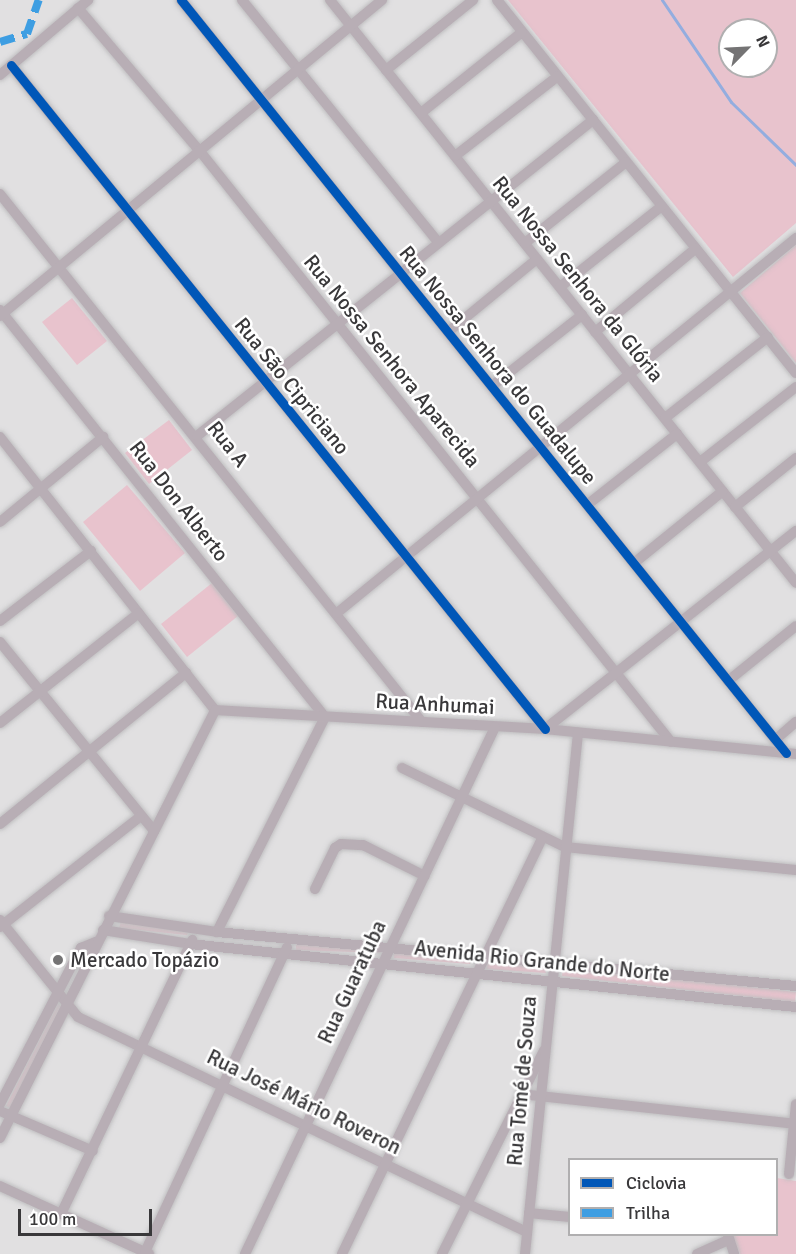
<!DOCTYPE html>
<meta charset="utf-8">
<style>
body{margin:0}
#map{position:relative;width:796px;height:1254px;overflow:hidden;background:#e1e0e1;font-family:Signika,sans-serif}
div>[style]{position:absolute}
.green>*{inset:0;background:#e8c3cd}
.stream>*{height:3px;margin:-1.5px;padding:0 1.5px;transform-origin:1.5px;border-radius:1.5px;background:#93addf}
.roads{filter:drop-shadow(0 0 2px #bfbec0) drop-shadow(0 0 2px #bfbec0)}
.minor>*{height:10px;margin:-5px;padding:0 5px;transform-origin:5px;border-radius:5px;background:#b8aeb5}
.quiet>*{height:8px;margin-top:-4px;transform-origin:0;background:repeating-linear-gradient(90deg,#3e9ee2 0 15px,transparent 0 23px)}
.cycleway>*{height:9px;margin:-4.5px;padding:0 4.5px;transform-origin:4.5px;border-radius:4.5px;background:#0057b8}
.dots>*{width:16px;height:16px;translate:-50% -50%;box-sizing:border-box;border:3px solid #fff;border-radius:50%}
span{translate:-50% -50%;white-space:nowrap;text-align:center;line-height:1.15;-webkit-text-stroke:5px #fff;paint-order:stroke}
.street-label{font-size:21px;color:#39383a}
.poi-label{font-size:21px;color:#39383a}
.left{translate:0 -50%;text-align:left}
.legend{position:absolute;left:568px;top:1158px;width:210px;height:78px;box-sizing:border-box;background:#fff;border:2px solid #b0afb0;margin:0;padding:8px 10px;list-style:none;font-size:18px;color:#39383a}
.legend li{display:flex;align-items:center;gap:12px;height:30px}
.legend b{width:30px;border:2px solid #b0afb0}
.north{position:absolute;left:718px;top:18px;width:60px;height:60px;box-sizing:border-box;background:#fff;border:2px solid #b0afb0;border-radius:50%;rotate:66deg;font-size:16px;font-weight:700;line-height:24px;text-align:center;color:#39383a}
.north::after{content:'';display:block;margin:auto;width:21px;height:27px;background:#747374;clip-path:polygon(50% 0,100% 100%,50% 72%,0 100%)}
.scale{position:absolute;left:18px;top:1209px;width:134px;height:27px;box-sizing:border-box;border:3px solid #39383a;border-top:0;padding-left:8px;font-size:18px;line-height:21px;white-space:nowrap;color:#39383a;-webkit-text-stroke:4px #fff;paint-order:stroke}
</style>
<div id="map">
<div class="green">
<i style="clip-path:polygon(evenodd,508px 0,796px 0,796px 223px,733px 277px,508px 0,730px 30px,766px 30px,766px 66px,730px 66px,730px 30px)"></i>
<i style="clip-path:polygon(796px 245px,796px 363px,740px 293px)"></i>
<i style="clip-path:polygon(72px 298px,107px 341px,77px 365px,42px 322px)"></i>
<i style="clip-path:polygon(169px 420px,192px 450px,149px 484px,125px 453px)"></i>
<i style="clip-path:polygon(127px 485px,185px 553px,140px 591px,83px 522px)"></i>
<i style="clip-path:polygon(212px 583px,238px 616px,187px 657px,161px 624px)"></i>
<i style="clip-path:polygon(121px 921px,188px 933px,187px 935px,119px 928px)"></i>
<i style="clip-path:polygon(296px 944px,382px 951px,382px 953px,296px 950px)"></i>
<i style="clip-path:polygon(393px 952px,471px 960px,470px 964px,394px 958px)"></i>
<i style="clip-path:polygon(488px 961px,545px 967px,546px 973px,486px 969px)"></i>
<i style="clip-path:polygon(563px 966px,796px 992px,795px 1002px,562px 976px)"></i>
<i style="clip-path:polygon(58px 1004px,63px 1007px,11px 1108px,6px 1106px)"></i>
<i style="clip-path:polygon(777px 1178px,796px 1181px,796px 1254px,740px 1254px,732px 1235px,776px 1234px)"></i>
</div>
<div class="stream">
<i style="left:662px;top:0;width:123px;rotate:55.9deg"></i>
<i style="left:731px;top:102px;width:91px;rotate:44.1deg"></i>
</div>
<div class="roads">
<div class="minor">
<i style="left:181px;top:0;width:966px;rotate:51.22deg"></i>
<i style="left:242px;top:0;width:311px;rotate:51deg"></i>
<i style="left:330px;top:0;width:746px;rotate:51.36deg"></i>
<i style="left:497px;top:0;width:478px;rotate:51.3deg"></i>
<i style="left:78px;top:8px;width:187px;rotate:49.6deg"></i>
<i style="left:199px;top:150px;width:757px;rotate:51.43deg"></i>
<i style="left:11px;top:65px;width:852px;rotate:51.19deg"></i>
<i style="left:386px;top:70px;width:112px;rotate:-38.8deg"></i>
<i style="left:0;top:75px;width:116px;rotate:-40.4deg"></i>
<i style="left:421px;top:113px;width:129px;rotate:-38.7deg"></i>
<i style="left:455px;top:156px;width:130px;rotate:-37.8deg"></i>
<i style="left:0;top:194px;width:676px;rotate:51.37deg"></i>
<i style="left:525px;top:243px;width:129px;rotate:-38.7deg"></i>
<i style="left:560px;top:287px;width:130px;rotate:-38.5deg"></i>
<i style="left:0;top:310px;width:521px;rotate:51.39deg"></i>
<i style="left:325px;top:717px;width:241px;rotate:116.7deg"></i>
<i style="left:0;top:316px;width:496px;rotate:-39.6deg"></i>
<i style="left:448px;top:332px;width:115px;rotate:-39.4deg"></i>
<i style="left:595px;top:332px;width:131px;rotate:-39.7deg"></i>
<i style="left:492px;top:386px;width:115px;rotate:-38.3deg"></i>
<i style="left:665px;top:418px;width:131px;rotate:-38.2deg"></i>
<i style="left:197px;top:436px;width:507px;rotate:-38.59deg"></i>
<i style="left:0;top:437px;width:347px;rotate:51.8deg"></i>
<i style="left:700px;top:462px;width:122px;rotate:-38deg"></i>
<i style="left:587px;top:505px;width:115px;rotate:-38.3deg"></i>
<i style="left:735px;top:507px;width:78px;rotate:-38.8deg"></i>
<i style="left:0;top:522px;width:134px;rotate:-39.5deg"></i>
<i style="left:634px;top:563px;width:114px;rotate:-39deg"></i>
<i style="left:337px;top:613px;width:593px;rotate:-39.25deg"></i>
<i style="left:0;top:621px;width:115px;rotate:-37.6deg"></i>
<i style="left:0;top:642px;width:244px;rotate:50.8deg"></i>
<i style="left:728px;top:681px;width:87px;rotate:-39deg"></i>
<i style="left:215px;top:710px;width:331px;rotate:3.3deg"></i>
<i style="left:545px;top:729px;width:252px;rotate:5.7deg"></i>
<i style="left:0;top:723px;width:177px;rotate:-38.4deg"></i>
<i style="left:545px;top:729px;width:320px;rotate:-38.3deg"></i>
<i style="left:775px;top:740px;width:28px;rotate:-41deg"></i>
<i style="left:402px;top:768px;width:181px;rotate:25.9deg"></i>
<i style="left:565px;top:847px;width:232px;rotate:5.7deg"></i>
<i style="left:0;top:824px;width:240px;rotate:-39.1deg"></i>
<i style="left:315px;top:889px;width:46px;rotate:-64deg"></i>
<i style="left:335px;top:848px;width:7px;rotate:-34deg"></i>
<i style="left:341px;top:844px;width:22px;rotate:3deg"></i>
<i style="left:363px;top:845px;width:69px;rotate:26.6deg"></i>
<i style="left:109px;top:916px;width:109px;rotate:8.4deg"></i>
<i style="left:217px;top:932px;width:582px;rotate:5.33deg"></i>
<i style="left:0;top:920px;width:124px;rotate:51.2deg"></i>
<i style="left:78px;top:1017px;width:498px;rotate:25.6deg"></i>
<i style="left:0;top:927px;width:178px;rotate:-38.2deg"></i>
<i style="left:103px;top:930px;width:88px;rotate:9.1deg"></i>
<i style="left:190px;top:944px;width:609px;rotate:5.94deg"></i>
<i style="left:521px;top:1094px;width:277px;rotate:6.2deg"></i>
<i style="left:0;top:1104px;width:176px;rotate:-62.6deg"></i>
<i style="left:81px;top:948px;width:18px;rotate:-22deg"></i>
<i style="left:0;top:1111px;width:101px;rotate:23.3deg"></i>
<i style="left:0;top:1138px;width:479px;rotate:-63.3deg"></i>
<i style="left:789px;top:1174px;width:70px;rotate:-84.3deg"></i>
<i style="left:0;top:1186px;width:164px;rotate:24.5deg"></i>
<i style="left:529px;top:1213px;width:41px;rotate:5.6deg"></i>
<i style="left:61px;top:1214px;width:304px;rotate:-64.4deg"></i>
<i style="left:728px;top:1235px;width:20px;rotate:72deg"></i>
<i style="left:145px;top:1252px;width:336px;rotate:-65deg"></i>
<i style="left:245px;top:1254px;width:583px;rotate:-64.62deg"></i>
<i style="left:342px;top:1254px;width:461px;rotate:-64.3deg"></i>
<i style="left:442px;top:1254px;width:228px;rotate:-63.4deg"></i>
<i style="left:525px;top:1254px;width:524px;rotate:-84.19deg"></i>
<i style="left:697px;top:1254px;width:34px;rotate:-24deg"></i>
</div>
</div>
<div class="quiet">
<i style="left:0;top:42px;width:28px;rotate:-17deg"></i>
<i style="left:27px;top:34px;width:36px;rotate:-71deg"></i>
</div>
<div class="cycleway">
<i style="left:181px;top:0;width:966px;rotate:51.22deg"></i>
<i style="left:11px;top:65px;width:852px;rotate:51.19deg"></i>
</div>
<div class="dots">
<i style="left:58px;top:960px;background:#747374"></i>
</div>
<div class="street-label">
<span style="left:578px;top:279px;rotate:51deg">Rua Nossa Senhora da Glória</span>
<span style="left:392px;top:361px;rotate:51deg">Rua Nossa Senhora Aparecida</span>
<span style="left:498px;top:365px;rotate:51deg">Rua Nossa Senhora do Guadalupe</span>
<span style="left:292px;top:386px;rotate:51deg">Rua São Cipriciano</span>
<span style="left:228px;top:444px;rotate:52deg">Rua A</span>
<span style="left:179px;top:501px;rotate:52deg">Rua Don Alberto</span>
<span style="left:435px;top:704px;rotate:3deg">Rua Anhumai</span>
<span style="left:542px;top:961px;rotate:6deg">Avenida Rio Grande do Norte</span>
<span style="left:352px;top:982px;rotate:-65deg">Rua Guaratuba</span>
<span style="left:522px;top:1081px;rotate:-85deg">Rua Tomé de Souza</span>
<span style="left:304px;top:1102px;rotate:26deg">Rua José Mário Roveron</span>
</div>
<div class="poi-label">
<span class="left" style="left:70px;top:960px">Mercado Topázio</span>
</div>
<ul class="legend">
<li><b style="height:8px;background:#0057b8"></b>Ciclovia</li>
<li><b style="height:8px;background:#3e9ee2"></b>Trilha</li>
</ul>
<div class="north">N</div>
<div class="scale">100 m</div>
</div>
